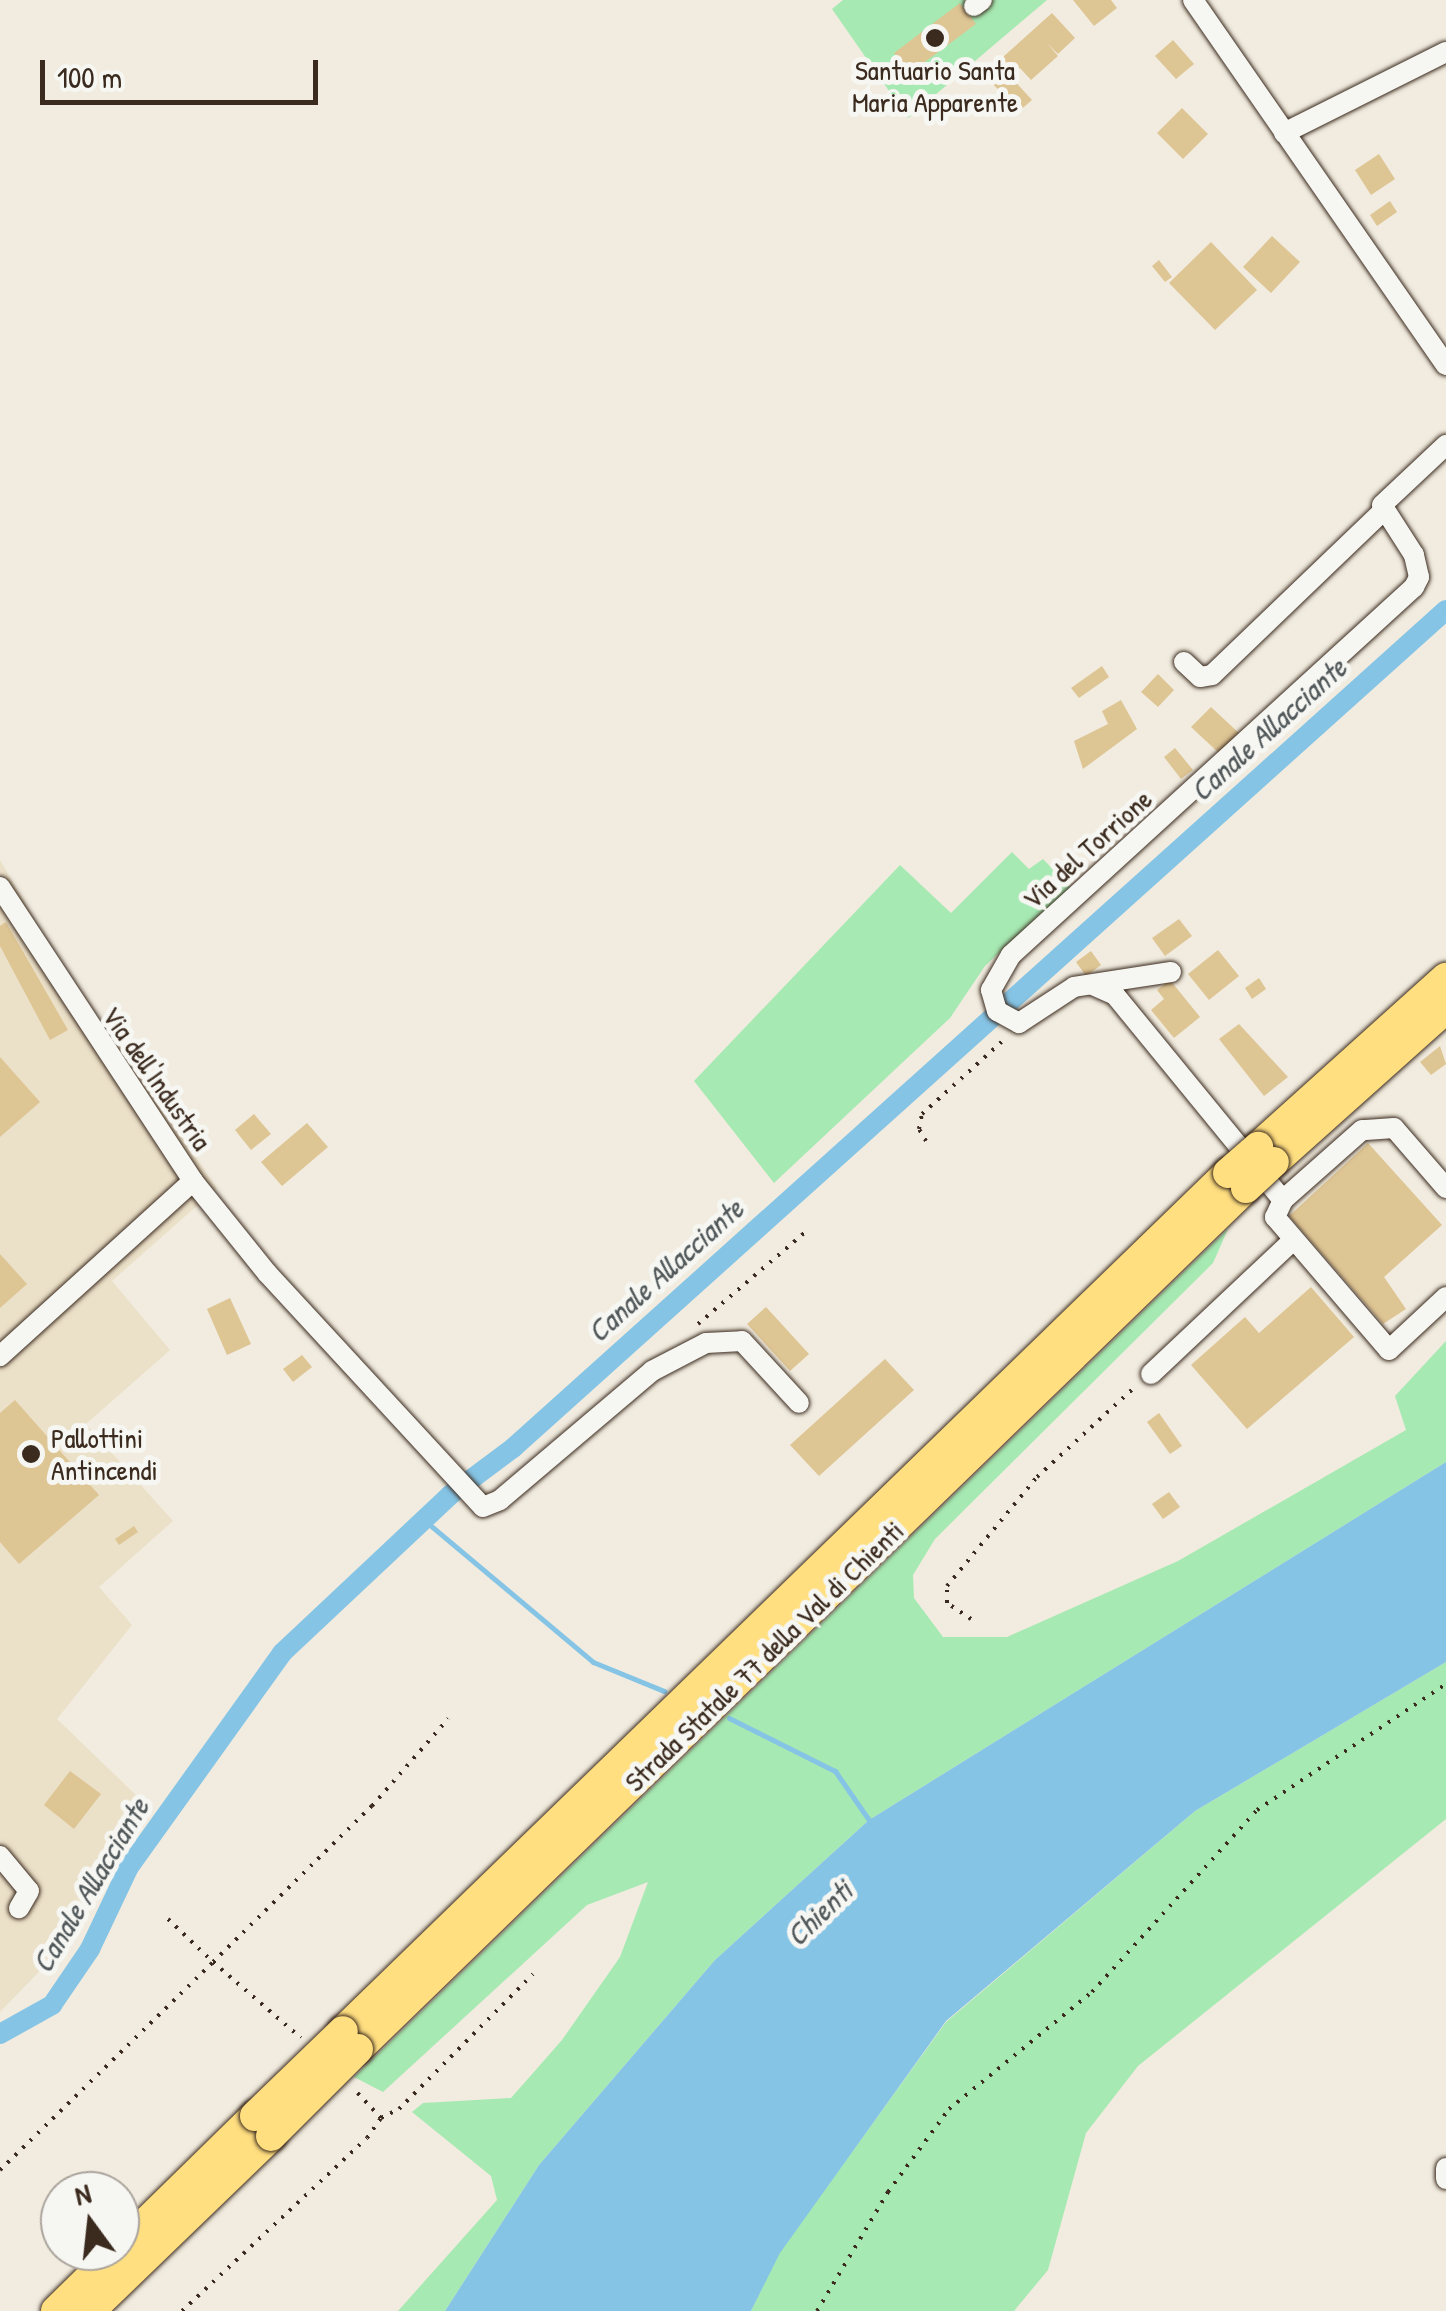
<!DOCTYPE html>
<style>
body{margin:0}
#map{position:relative;width:1446px;height:2311px;overflow:hidden;background:#f1ecdf;font-family:"Patrick Hand",sans-serif}
div>[style]{position:absolute}
.built>*{inset:0;background:#ebe0c8}
.green>*{inset:0;background:#a7e9b3}
.water>*{inset:0;background:#85c4e5}
.stream>*{height:5px;margin:-2.5px;padding:0 2.5px;transform-origin:2.5px;border-radius:2.5px;background:#85c4e5}
.canal>*{height:20px;margin:-10px;padding:0 10px;transform-origin:10px;border-radius:10px;background:#85c4e5}
.building>*{inset:0;background:#dec594}
.path>*{height:4px;margin-top:-2px;transform-origin:0;background:repeating-linear-gradient(90deg,#3b2a1e 0 2.5px,transparent 0 10.5px)}
.roads{filter:drop-shadow(0 0 2px #3b2a1e) drop-shadow(0 0 2px #3b2a1e)}
.minor>*{height:20px;margin:-10px;padding:0 10px;transform-origin:10px;border-radius:10px;background:#f6f6f2}
.highway>*{height:30px;margin:-15px;padding:0 15px;transform-origin:15px;border-radius:15px;background:#ffdf80}
.bridges{filter:drop-shadow(0 0 2px #3b2a1e) drop-shadow(0 0 2px #3b2a1e)}
.highway-bridge>*{height:30px;margin:-15px;padding:0 15px;transform-origin:15px;border-radius:15px;background:#ffdf80}
.dots>*{width:28px;height:28px;translate:-50% -50%;box-sizing:border-box;border:5px solid #f6f6f2;border-radius:50%}
span{translate:-50% -50%;white-space:nowrap;text-align:center;line-height:1.15;-webkit-text-stroke:10px #f6f6f2;paint-order:stroke}
.poi-label{font-size:28px;color:#3b2a1e}
.left{translate:0 -50%;text-align:left}
.street-label{font-size:28px;color:#3b2a1e}
.water-label{font-size:30px;color:#51585a;font-style:italic}
.north{position:absolute;left:40px;top:2171px;width:100px;height:100px;box-sizing:border-box;background:#f6f6f2;border:2px solid #aba49d;border-radius:50%;rotate:345deg;font-size:28px;font-weight:700;line-height:40px;text-align:center;color:#3b2a1e}
.north::after{content:'';display:block;margin:auto;width:35px;height:45px;background:#3b2a1e;clip-path:polygon(50% 0,100% 100%,50% 72%,0 100%)}
.scale{position:absolute;left:40px;top:60px;width:278px;height:45px;box-sizing:border-box;border:5px solid #3b2a1e;border-top:0;padding-left:12px;font-size:30px;line-height:35px;white-space:nowrap;color:#3b2a1e;-webkit-text-stroke:8px #f6f6f2;paint-order:stroke}
</style>
<div id="map">
<div class="built">
<i style="clip-path:polygon(0 860px,60px 964px,217px 1188px,112px 1281px,170px 1350px,86px 1424px,173px 1521px,99px 1587px,132px 1625px,57px 1719px,141px 1800px,67px 1943px,0 2012px)"></i>
</div>
<div class="green">
<i style="clip-path:polygon(843px 0,1047px 0,908px 118px,832px 9px)"></i>
<i style="clip-path:polygon(1012px 852px,1029px 869px,1043px 859px,1070px 887px,985px 966px,950px 1018px,774px 1183px,694px 1081px,900px 865px,951px 913px)"></i>
<i style="clip-path:polygon(1228px 1229px,1213px 1263px,935px 1539px,913px 1575px,914px 1598px,943px 1637px,1007px 1637px,1178px 1561px,1406px 1430px,1395px 1396px,1446px 1341px,1446px 1462px,869px 1820px,715px 1960px,539px 2165px,445px 2311px,398px 2311px,497px 2200px,491px 2176px,412px 2112px,423px 2103px,511px 2098px,562px 2040px,620px 1957px,648px 1882px,587px 1905px,383px 2092px,354px 2077px)"></i>
<i style="clip-path:polygon(1446px 1662px,1446px 1819px,1138px 2066px,1086px 2133px,1048px 2270px,1014px 2311px,751px 2311px,779px 2253px,946px 2022px,1195px 1811px)"></i>
</div>
<div class="water">
<i style="clip-path:polygon(1446px 1462px,1446px 1662px,1195px 1811px,946px 2021px,780px 2253px,751px 2311px,445px 2311px,539px 2165px,715px 1960px,869px 1820px)"></i>
</div>
<div class="stream">
<i style="left:424px;top:1520px;width:221px;rotate:40deg"></i>
<i style="left:593px;top:1662px;width:77px;rotate:22.2deg"></i>
<i style="left:729px;top:1718px;width:119px;rotate:26.6deg"></i>
<i style="left:835px;top:1771px;width:63px;rotate:55.3deg"></i>
</div>
<div class="canal">
<i style="left:0;top:2034px;width:60px;rotate:-29.1deg"></i>
<i style="left:52px;top:2005px;width:68px;rotate:-55.8deg"></i>
<i style="left:90px;top:1949px;width:91px;rotate:-64.6deg"></i>
<i style="left:129px;top:1867px;width:263px;rotate:-54.4deg"></i>
<i style="left:282px;top:1653px;width:231px;rotate:-43.2deg"></i>
<i style="left:450px;top:1495px;width:79px;rotate:-36.7deg"></i>
<i style="left:513px;top:1448px;width:1254px;rotate:-41.93deg"></i>
</div>
<div class="building">
<i style="clip-path:polygon(1073px 0,1111px 0,1117px 8px,1094px 26px)"></i>
<i style="clip-path:polygon(960px 3px,976px 24px,910px 73px,894px 53px)"></i>
<i style="clip-path:polygon(1052px 13px,1075px 38px,1058px 54px,1047px 43px,1058px 56px,1031px 80px,1020px 68px,1010px 76px,1032px 100px,1018px 112px,984px 74px)"></i>
<i style="clip-path:polygon(1173px 40px,1194px 64px,1176px 79px,1155px 56px)"></i>
<i style="clip-path:polygon(1182px 108px,1208px 134px,1183px 159px,1157px 133px)"></i>
<i style="clip-path:polygon(1379px 154px,1395px 179px,1371px 195px,1355px 170px)"></i>
<i style="clip-path:polygon(1390px 201px,1397px 212px,1377px 226px,1370px 215px)"></i>
<i style="clip-path:polygon(1272px 236px,1300px 262px,1271px 293px,1243px 267px)"></i>
<i style="clip-path:polygon(1211px 242px,1257px 290px,1215px 330px,1169px 283px)"></i>
<i style="clip-path:polygon(1159px 260px,1172px 277px,1165px 282px,1152px 266px)"></i>
<i style="clip-path:polygon(1102px 666px,1109px 677px,1079px 698px,1071px 688px)"></i>
<i style="clip-path:polygon(1158px 674px,1174px 690px,1158px 707px,1141px 692px)"></i>
<i style="clip-path:polygon(1121px 700px,1137px 729px,1083px 769px,1074px 741px,1108px 724px,1102px 711px)"></i>
<i style="clip-path:polygon(1211px 707px,1241px 735px,1220px 754px,1191px 727px)"></i>
<i style="clip-path:polygon(1175px 748px,1193px 770px,1181px 779px,1164px 757px)"></i>
<i style="clip-path:polygon(1179px 919px,1192px 936px,1165px 956px,1152px 938px)"></i>
<i style="clip-path:polygon(6px 922px,68px 1030px,50px 1040px,0 946px,0 926px)"></i>
<i style="clip-path:polygon(1218px 950px,1239px 976px,1209px 1000px,1188px 974px)"></i>
<i style="clip-path:polygon(1091px 951px,1101px 965px,1086px 976px,1076px 962px)"></i>
<i style="clip-path:polygon(1259px 978px,1266px 989px,1252px 999px,1245px 988px)"></i>
<i style="clip-path:polygon(1170px 980px,1200px 1017px,1174px 1038px,1151px 1010px,1164px 999px,1157px 990px)"></i>
<i style="clip-path:polygon(1239px 1024px,1288px 1077px,1264px 1096px,1219px 1039px)"></i>
<i style="clip-path:polygon(1440px 1046px,1446px 1064px,1431px 1075px,1420px 1062px)"></i>
<i style="clip-path:polygon(0 1057px,40px 1102px,0 1137px)"></i>
<i style="clip-path:polygon(254px 1114px,271px 1134px,251px 1150px,235px 1130px)"></i>
<i style="clip-path:polygon(307px 1123px,328px 1147px,282px 1186px,261px 1162px)"></i>
<i style="clip-path:polygon(1368px 1143px,1442px 1225px,1384px 1277px,1406px 1309px,1383px 1324px,1289px 1216px)"></i>
<i style="clip-path:polygon(0 1254px,27px 1284px,0 1308px)"></i>
<i style="clip-path:polygon(1311px 1287px,1354px 1337px,1247px 1429px,1191px 1365px,1245px 1317px,1259px 1333px)"></i>
<i style="clip-path:polygon(230px 1298px,251px 1344px,227px 1355px,207px 1309px)"></i>
<i style="clip-path:polygon(766px 1307px,809px 1354px,790px 1371px,747px 1324px)"></i>
<i style="clip-path:polygon(302px 1355px,312px 1367px,293px 1382px,283px 1369px)"></i>
<i style="clip-path:polygon(885px 1359px,914px 1390px,819px 1476px,790px 1445px)"></i>
<i style="clip-path:polygon(15px 1400px,99px 1495px,19px 1564px,0 1542px,0 1413px)"></i>
<i style="clip-path:polygon(1159px 1413px,1182px 1446px,1170px 1454px,1147px 1422px)"></i>
<i style="clip-path:polygon(1169px 1492px,1180px 1507px,1163px 1519px,1152px 1504px)"></i>
<i style="clip-path:polygon(134px 1526px,138px 1532px,119px 1545px,115px 1539px)"></i>
<i style="clip-path:polygon(70px 1771px,101px 1794px,74px 1829px,44px 1805px)"></i>
</div>
<div class="path">
<i style="left:926px;top:1141px;width:14px;rotate:-120deg"></i>
<i style="left:919px;top:1129px;width:15px;rotate:-79deg"></i>
<i style="left:922px;top:1114px;width:115px;rotate:-42.2deg"></i>
<i style="left:698px;top:1324px;width:146px;rotate:-40.6deg"></i>
<i style="left:971px;top:1619px;width:29px;rotate:-146deg"></i>
<i style="left:947px;top:1603px;width:17px;rotate:-90deg"></i>
<i style="left:947px;top:1586px;width:141px;rotate:-50.5deg"></i>
<i style="left:1037px;top:1477px;width:134px;rotate:-42.6deg"></i>
<i style="left:168px;top:1919px;width:62px;rotate:43.7deg"></i>
<i style="left:213px;top:1962px;width:223px;rotate:-44.5deg"></i>
<i style="left:372px;top:1806px;width:116px;rotate:-48.9deg"></i>
<i style="left:381px;top:2118px;width:20px;rotate:-27deg"></i>
<i style="left:399px;top:2109px;width:190px;rotate:-45.2deg"></i>
<i style="left:0;top:2170px;width:298px;rotate:-44.3deg"></i>
<i style="left:213px;top:1962px;width:116px;rotate:40.8deg"></i>
<i style="left:182px;top:2311px;width:253px;rotate:-43.1deg"></i>
<i style="left:367px;top:2138px;width:24px;rotate:-55deg"></i>
<i style="left:381px;top:2118px;width:41px;rotate:-133deg"></i>
<i style="left:817px;top:2311px;width:139px;rotate:-59.2deg"></i>
<i style="left:888px;top:2192px;width:103px;rotate:-53.7deg"></i>
<i style="left:949px;top:2109px;width:185px;rotate:-39.3deg"></i>
<i style="left:1092px;top:1992px;width:246px;rotate:-47.8deg"></i>
<i style="left:1257px;top:1810px;width:227px;rotate:-33.7deg"></i>
</div>
<div class="roads">
<div class="minor">
<i style="left:1193px;top:0;width:444px;rotate:55.3deg"></i>
<i style="left:974px;top:6px;width:10px;rotate:-37deg"></i>
<i style="left:1284px;top:133px;width:181px;rotate:-26.6deg"></i>
<i style="left:1184px;top:662px;width:22px;rotate:43deg"></i>
<i style="left:1200px;top:677px;width:12px;rotate:-9deg"></i>
<i style="left:1212px;top:675px;width:236px;rotate:-43.8deg"></i>
<i style="left:0;top:887px;width:352px;rotate:56.7deg"></i>
<i style="left:193px;top:1181px;width:261px;rotate:137.8deg"></i>
<i style="left:1171px;top:972px;width:98px;rotate:171.2deg"></i>
<i style="left:1074px;top:987px;width:66px;rotate:146.8deg"></i>
<i style="left:1019px;top:1023px;width:25px;rotate:-151deg"></i>
<i style="left:997px;top:1011px;width:22px;rotate:-106deg"></i>
<i style="left:991px;top:990px;width:40px;rotate:-60.3deg"></i>
<i style="left:1011px;top:955px;width:546px;rotate:-42.4deg"></i>
<i style="left:1414px;top:587px;width:11px;rotate:-63deg"></i>
<i style="left:1419px;top:577px;width:23px;rotate:-103deg"></i>
<i style="left:1414px;top:555px;width:59px;rotate:-122.6deg"></i>
<i style="left:1382px;top:505px;width:88px;rotate:-43.2deg"></i>
<i style="left:1093px;top:985px;width:24px;rotate:24deg"></i>
<i style="left:1115px;top:995px;width:265px;rotate:50.7deg"></i>
<i style="left:193px;top:1181px;width:118px;rotate:51.2deg"></i>
<i style="left:267px;top:1273px;width:318px;rotate:47.3deg"></i>
<i style="left:483px;top:1507px;width:18px;rotate:-22deg"></i>
<i style="left:500px;top:1500px;width:199px;rotate:-40.3deg"></i>
<i style="left:652px;top:1371px;width:61px;rotate:-27.4deg"></i>
<i style="left:706px;top:1343px;width:36px;rotate:-3deg"></i>
<i style="left:742px;top:1341px;width:84px;rotate:47.4deg"></i>
<i style="left:1446px;top:1188px;width:79px;rotate:-130.9deg"></i>
<i style="left:1394px;top:1128px;width:32px;rotate:176deg"></i>
<i style="left:1362px;top:1130px;width:106px;rotate:138.5deg"></i>
<i style="left:1283px;top:1200px;width:19px;rotate:115deg"></i>
<i style="left:1275px;top:1217px;width:175px;rotate:49.4deg"></i>
<i style="left:1389px;top:1350px;width:78px;rotate:-42.9deg"></i>
<i style="left:1151px;top:1374px;width:195px;rotate:-43.3deg"></i>
<i style="left:0;top:1856px;width:45px;rotate:50.4deg"></i>
<i style="left:29px;top:1891px;width:20px;rotate:120deg"></i>
<i style="left:1446px;top:2168px;width:11px;rotate:90deg"></i>
</div>
<div class="highway">
<i style="left:1258px;top:1147px;width:253px;rotate:-42deg"></i>
<i style="left:1274px;top:1162px;width:231px;rotate:-41.8deg"></i>
<i style="left:343px;top:2031px;width:1233px;rotate:-44.11deg"></i>
<i style="left:358px;top:2049px;width:1237px;rotate:-44.12deg"></i>
<i style="left:120px;top:2248px;width:189px;rotate:-44.4deg"></i>
<i style="left:56px;top:2311px;width:86px;rotate:-44.5deg"></i>
<i style="left:90px;top:2311px;width:252px;rotate:-44deg"></i>
</div>
</div>
<div class="bridges">
<div class="highway-bridge">
<i style="left:1228px;top:1173px;width:40px;rotate:-41deg"></i>
<i style="left:1246px;top:1188px;width:38px;rotate:-43deg"></i>
<i style="left:255px;top:2116px;width:122px;rotate:-44deg"></i>
<i style="left:271px;top:2136px;width:123px;rotate:-45deg"></i>
</div>
</div>
<div class="dots">
<i style="left:935px;top:38px;background:#3b2a1e"></i>
<i style="left:31px;top:1454px;background:#3b2a1e"></i>
</div>
<div class="poi-label">
<span style="left:935px;top:86px">Santuario Santa<br>Maria Apparente</span>
<span class="left" style="left:51px;top:1454px">Pallottini<br>Antincendi</span>
</div>
<div class="street-label">
<span style="left:1087px;top:849px;rotate:-42deg">Via del Torrione</span>
<span style="left:157px;top:1078px;rotate:55deg">Via dell'Industria</span>
<span style="left:764px;top:1656px;rotate:-44deg">Strada Statale 77 della Val di Chienti</span>
</div>
<div class="water-label">
<span style="left:1268px;top:729px;rotate:-42deg">Canale Allacciante</span>
<span style="left:665px;top:1270px;rotate:-42deg">Canale Allacciante</span>
<span style="left:90px;top:1885px;rotate:-59deg">Canale Allacciante</span>
<span style="left:819px;top:1913px;rotate:-44deg">Chienti</span>
</div>
<div class="north">N</div>
<div class="scale">100 m</div>
</div>
